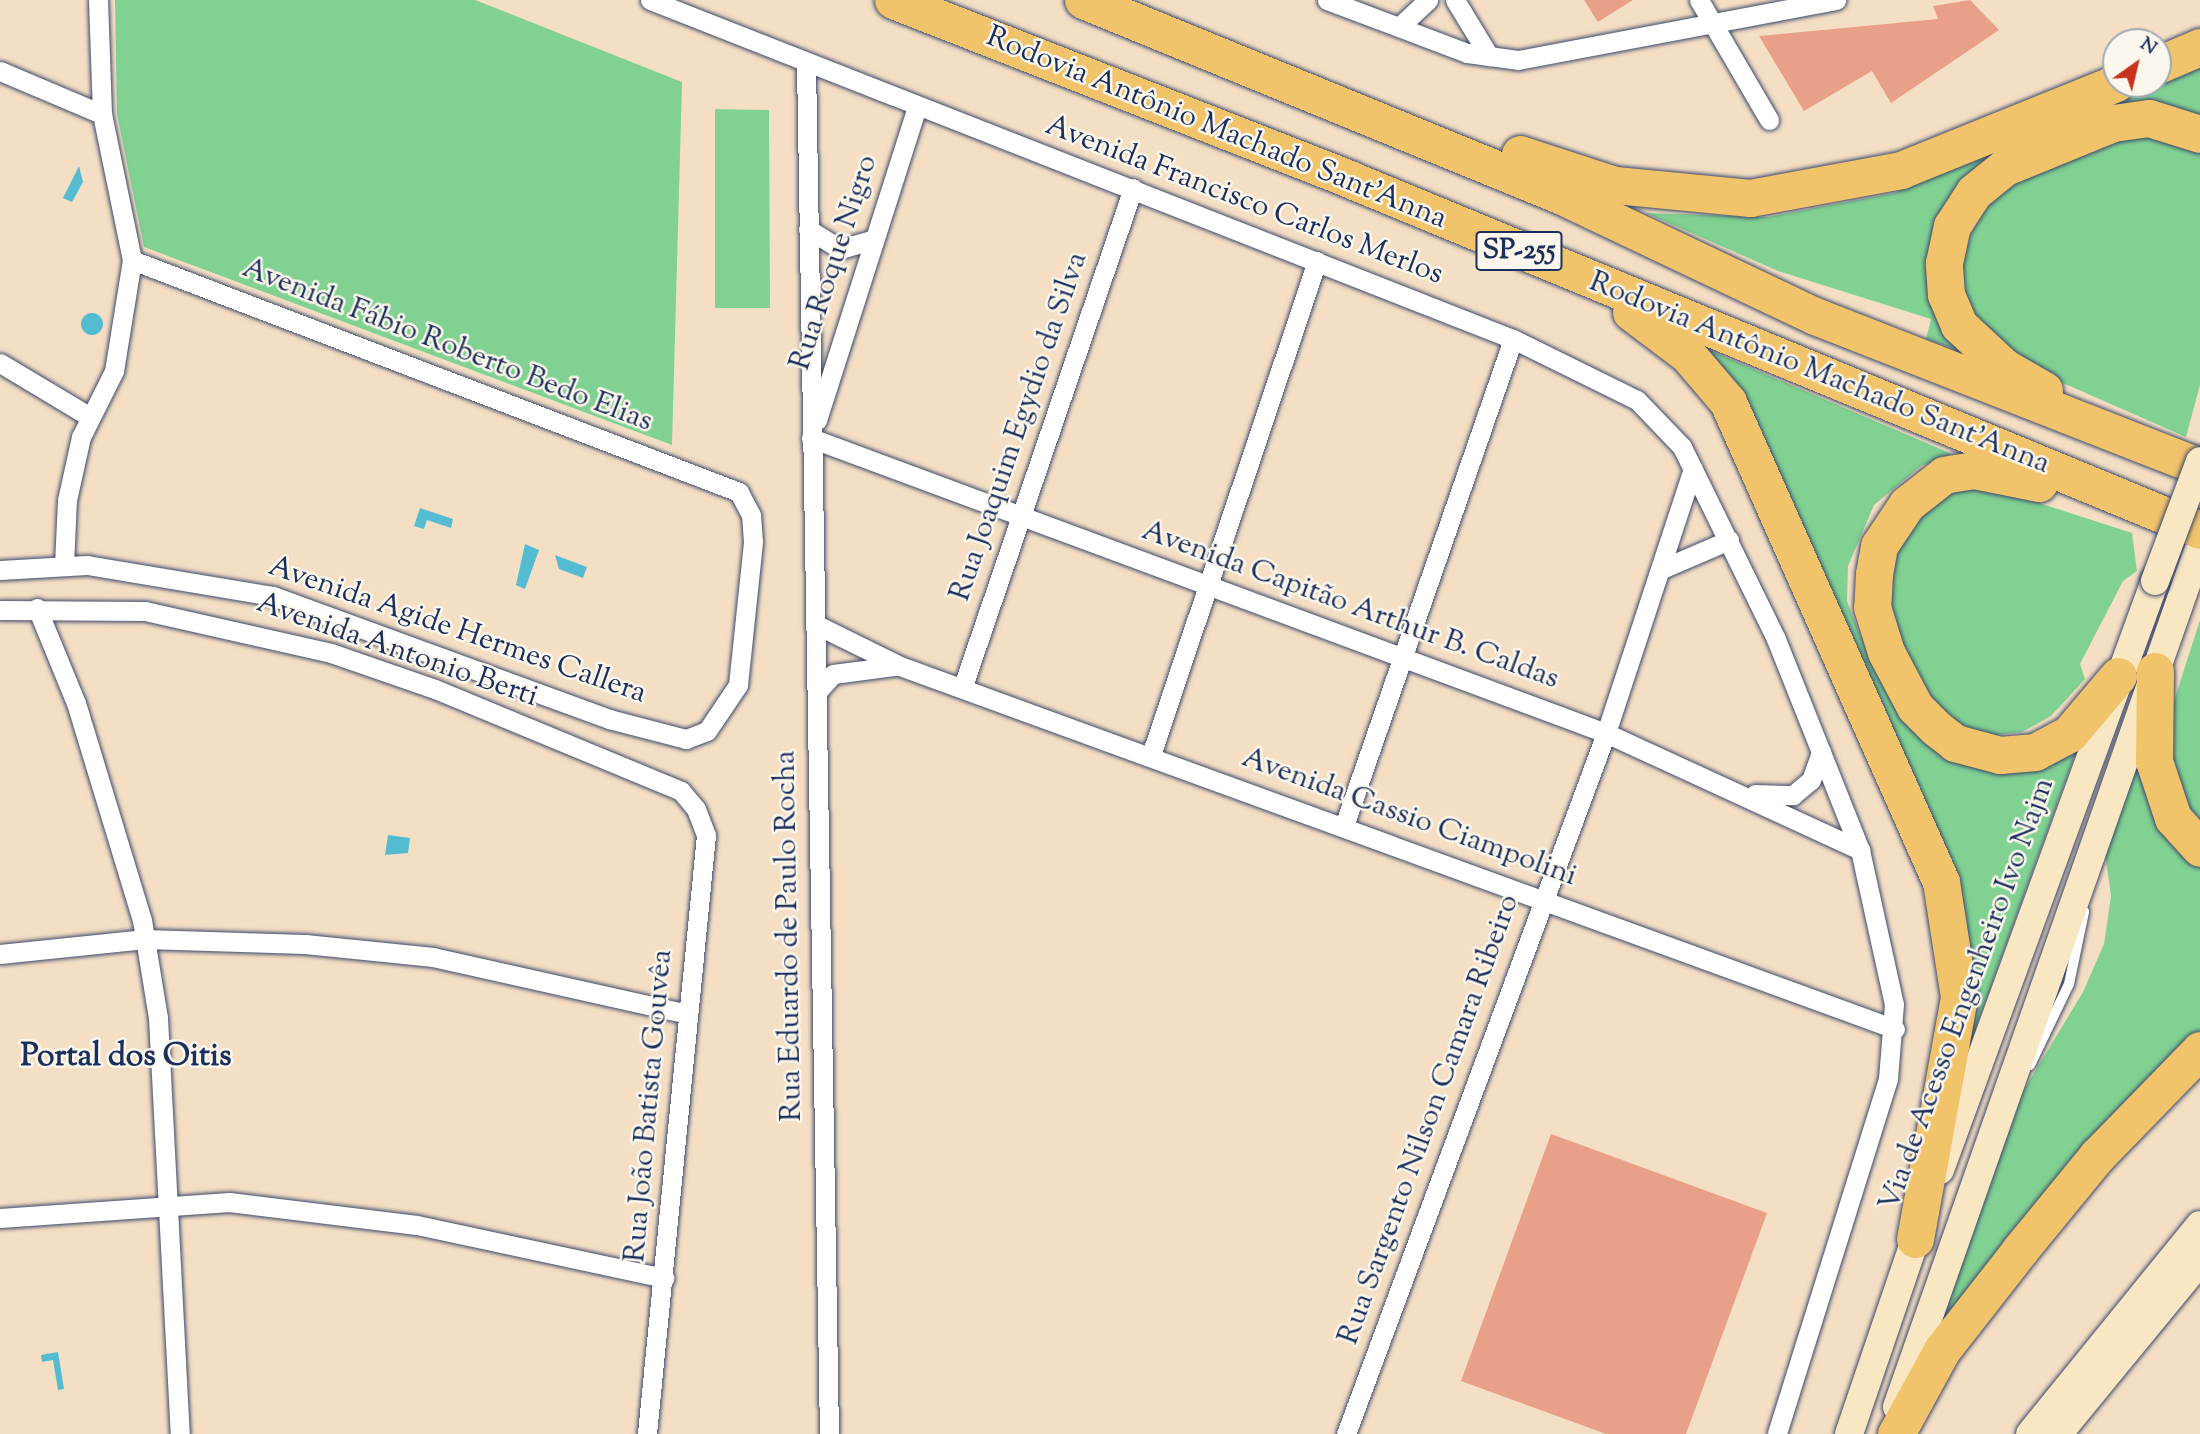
<!DOCTYPE html>
<meta charset="utf-8">
<style>
body{margin:0}
#map{position:relative;width:2200px;height:1434px;overflow:hidden;background:#f5dfc4;font-family:"Sorts Mill Goudy",serif}
div>[style]{position:absolute}
.green>*{inset:0;background:#81d292}
.water>*{inset:0;background:#54bcd1}
.round{border-radius:50%}
.building>*{inset:0;background:#e8a188}
.roads{filter:drop-shadow(0 0 2px #3c496d) drop-shadow(0 0 2px #3c496d)}
.lane>*{height:10px;margin:-5px;padding:0 5px;transform-origin:5px;border-radius:5px;background:#fff}
.street>*{height:19px;margin:-9.5px;padding:0 9.5px;transform-origin:9.5px;border-radius:9.5px;background:#fff}
.secondary>*{height:28px;margin:-14px;padding:0 14px;transform-origin:14px;border-radius:14px;background:#f9e7c3}
.highway>*{height:37px;margin:-18.5px;padding:0 18.5px;transform-origin:18.5px;border-radius:18.5px;background:#f1c36a}
.bridges{filter:drop-shadow(0 0 2px #3c496d) drop-shadow(0 0 2px #3c496d)}
.secondary-bridge>*{height:28px;margin:-14px;padding:0 14px;transform-origin:14px;border-radius:14px;background:#f9e7c3}
span{translate:-50% -50%;white-space:nowrap;text-align:center;line-height:1.15;-webkit-text-stroke:5px #fbf7ec;paint-order:stroke}
.shield-label span{padding:2px 5px;background:#fbf7ec;border:2px solid;border-radius:5px;-webkit-text-stroke-width:0}
.shield-label{font-size:28px;color:#1b2f5e;font-weight:700}
.street-label{font-size:30px;color:#1b2f5e}
.neighbourhood-label{font-size:32px;color:#1b2f5e;font-weight:700}
.north{position:absolute;left:2102px;top:28px;width:70px;height:70px;box-sizing:border-box;background:#fbf7ec;border:2px solid #a1a7b3;border-radius:50%;rotate:34deg;font-size:19px;font-weight:700;line-height:28px;text-align:center;color:#1b2f5e}
.north::after{content:'';display:block;margin:auto;width:24px;height:32px;background:#c8321e;clip-path:polygon(50% 0,100% 100%,50% 72%,0 100%)}
</style>
<div id="map">
<div class="green">
<i style="clip-path:polygon(115px 0,475px 0,682px 82px,672px 445px,144px 247px,117px 114px)"></i>
<i style="clip-path:polygon(2200px 59px,2200px 120px,1983px 169px,1933px 301px,1960px 351px,1926px 339px,1931px 319px,1778px 271px,1646px 213px,1768px 217px,1894px 193px,2142px 84px,2158px 84px,2158px 77px)"></i>
<i style="clip-path:polygon(715px 109px,769px 110px,770px 308px,715px 308px)"></i>
<i style="clip-path:polygon(2109px 132px,2179px 138px,2200px 153px,2200px 385px,2186px 437px,2001px 356px,1955px 299px,1976px 201px)"></i>
<i style="clip-path:polygon(1709px 350px,1952px 454px,1921px 466px,1874px 505px,1848px 566px,1847px 601px,1860px 635px,1907px 722px,1974px 760px,2087px 722px,1948px 1105px,1964px 955px,1742px 392px)"></i>
<i style="clip-path:polygon(1968px 480px,2132px 533px,2137px 571px,2123px 581px,2080px 664px,2085px 679px,2051px 716px,2022px 732px,1988px 736px,1949px 723px,1896px 664px,1881px 570px,1913px 516px)"></i>
<i style="clip-path:polygon(2200px 620px,2200px 835px,2181px 812px,2166px 726px)"></i>
<i style="clip-path:polygon(2141px 744px,2200px 864px,2200px 1032px,1896px 1392px,1991px 1144px,2083px 992px,2104px 944px,2111px 896px,2104px 846px)"></i>
</div>
<div class="water">
<i style="clip-path:polygon(79px 166px,83px 182px,72px 202px,63px 198px)"></i>
<i class="round" style="left:81px;top:313px;width:22px;height:22px"></i>
<i style="clip-path:polygon(420px 508px,453px 519px,451px 528px,427px 520px,424px 529px,414px 526px)"></i>
<i style="clip-path:polygon(525px 544px,539px 550px,525px 589px,516px 585px)"></i>
<i style="clip-path:polygon(555px 555px,587px 567px,583px 578px,559px 569px)"></i>
<i style="clip-path:polygon(388px 835px,410px 838px,408px 853px,385px 855px)"></i>
<i style="clip-path:polygon(58px 1352px,64px 1389px,58px 1390px,53px 1360px,42px 1362px,41px 1355px)"></i>
</div>
<div class="building">
<i style="clip-path:polygon(1584px 0,1633px 0,1598px 22px)"></i>
<i style="clip-path:polygon(1970px 0,1999px 30px,1891px 103px,1872px 71px,1804px 111px,1759px 36px,1938px 19px,1933px 6px)"></i>
<i style="clip-path:polygon(1551px 1134px,1767px 1213px,1686px 1434px,1606px 1434px,1461px 1381px)"></i>
</div>
<div class="roads">
<div class="lane">
<i style="left:2030px;top:1065px;width:90px;rotate:-64.3deg"></i>
<i style="left:2069px;top:984px;width:74px;rotate:-78.2deg"></i>
</div>
<div class="street">
<i style="left:650px;top:0;width:927px;rotate:21.45deg"></i>
<i style="left:1513px;top:339px;width:138px;rotate:26.2deg"></i>
<i style="left:1637px;top:400px;width:65px;rotate:46.2deg"></i>
<i style="left:1682px;top:447px;width:214px;rotate:63.9deg"></i>
<i style="left:1776px;top:639px;width:227px;rotate:68.3deg"></i>
<i style="left:1860px;top:850px;width:158px;rotate:77.6deg"></i>
<i style="left:1894px;top:1004px;width:75px;rotate:94.6deg"></i>
<i style="left:1888px;top:1079px;width:372px;rotate:107.4deg"></i>
<i style="left:1327px;top:0;width:150px;rotate:20.7deg"></i>
<i style="left:1467px;top:53px;width:51px;rotate:7.8deg"></i>
<i style="left:1518px;top:60px;width:324px;rotate:-10.7deg"></i>
<i style="left:1455px;top:0;width:66px;rotate:58.7deg"></i>
<i style="left:1699px;top:0;width:139px;rotate:59.7deg"></i>
<i style="left:1399px;top:27px;width:40px;rotate:-43deg"></i>
<i style="left:806px;top:62px;width:1372px;rotate:89.04deg"></i>
<i style="left:0;top:71px;width:111px;rotate:22.9deg"></i>
<i style="left:808px;top:229px;width:38px;rotate:32deg"></i>
<i style="left:840px;top:249px;width:35px;rotate:-16deg"></i>
<i style="left:0;top:363px;width:101px;rotate:30.9deg"></i>
<i style="left:817px;top:420px;width:329px;rotate:-72.3deg"></i>
<i style="left:811px;top:438px;width:848px;rotate:20.36deg"></i>
<i style="left:1606px;top:733px;width:280px;rotate:24.7deg"></i>
<i style="left:64px;top:565px;width:65px;rotate:-87.4deg"></i>
<i style="left:67px;top:500px;width:65px;rotate:-77.5deg"></i>
<i style="left:81px;top:437px;width:74px;rotate:-63.4deg"></i>
<i style="left:114px;top:371px;width:112px;rotate:-80.8deg"></i>
<i style="left:132px;top:260px;width:149px;rotate:-101.6deg"></i>
<i style="left:102px;top:114px;width:114px;rotate:-92deg"></i>
<i style="left:1664px;top:568px;width:71px;rotate:-23.3deg"></i>
<i style="left:0;top:570px;width:87px;rotate:-3.3deg"></i>
<i style="left:87px;top:565px;width:189px;rotate:9.5deg"></i>
<i style="left:273px;top:596px;width:358px;rotate:20.1deg"></i>
<i style="left:609px;top:719px;width:80px;rotate:14.6deg"></i>
<i style="left:686px;top:739px;width:22px;rotate:-21deg"></i>
<i style="left:707px;top:731px;width:55px;rotate:-56deg"></i>
<i style="left:738px;top:685px;width:144px;rotate:-84deg"></i>
<i style="left:753px;top:542px;width:27px;rotate:-94deg"></i>
<i style="left:751px;top:515px;width:26px;rotate:-118deg"></i>
<i style="left:739px;top:492px;width:650px;rotate:-159.08deg"></i>
<i style="left:37px;top:608px;width:103px;rotate:67.7deg"></i>
<i style="left:76px;top:703px;width:227px;rotate:73.1deg"></i>
<i style="left:142px;top:920px;width:99px;rotate:80.7deg"></i>
<i style="left:158px;top:1018px;width:417px;rotate:87deg"></i>
<i style="left:0;top:610px;width:145px;rotate:0.4deg"></i>
<i style="left:145px;top:611px;width:191px;rotate:12.7deg"></i>
<i style="left:331px;top:653px;width:110px;rotate:19.1deg"></i>
<i style="left:435px;top:689px;width:266px;rotate:22.5deg"></i>
<i style="left:681px;top:791px;width:23px;rotate:50deg"></i>
<i style="left:696px;top:809px;width:28px;rotate:69deg"></i>
<i style="left:706px;top:835px;width:602px;rotate:95.63deg"></i>
<i style="left:815px;top:624px;width:95px;rotate:26.3deg"></i>
<i style="left:900px;top:666px;width:1059px;rotate:20.04deg"></i>
<i style="left:963px;top:686px;width:526px;rotate:-71.15deg"></i>
<i style="left:817px;top:692px;width:24px;rotate:-48deg"></i>
<i style="left:833px;top:674px;width:63px;rotate:-7.4deg"></i>
<i style="left:1151px;top:755px;width:521px;rotate:-71.43deg"></i>
<i style="left:1755px;top:794px;width:38px;rotate:2deg"></i>
<i style="left:1793px;top:795px;width:23px;rotate:-40deg"></i>
<i style="left:1811px;top:780px;width:30px;rotate:-70deg"></i>
<i style="left:1344px;top:826px;width:515px;rotate:-70.86deg"></i>
<i style="left:0;top:954px;width:146px;rotate:-5.9deg"></i>
<i style="left:145px;top:939px;width:160px;rotate:1.8deg"></i>
<i style="left:305px;top:944px;width:129px;rotate:5.8deg"></i>
<i style="left:433px;top:957px;width:261px;rotate:12.6deg"></i>
<i style="left:0;top:1218px;width:230px;rotate:-4deg"></i>
<i style="left:229px;top:1202px;width:189px;rotate:7deg"></i>
<i style="left:417px;top:1225px;width:253px;rotate:12.1deg"></i>
<i style="left:1346px;top:1434px;width:748px;rotate:-69.65deg"></i>
<i style="left:1606px;top:733px;width:278px;rotate:-71.8deg"></i>
</div>
<div class="secondary">
<i style="left:1940px;top:1170px;width:627px;rotate:-69.95deg"></i>
<i style="left:1897px;top:1407px;width:914px;rotate:-70.63deg"></i>
<i style="left:1849px;top:1434px;width:224px;rotate:-71.2deg"></i>
<i style="left:2030px;top:1434px;width:269px;rotate:-50.9deg"></i>
<i style="left:2058px;top:1434px;width:224px;rotate:-50.6deg"></i>
</div>
<div class="highway">
<i style="left:893px;top:0;width:490px;rotate:21.4deg"></i>
<i style="left:1349px;top:179px;width:921px;rotate:22.41deg"></i>
<i style="left:1083px;top:0;width:518px;rotate:22.25deg"></i>
<i style="left:1562px;top:196px;width:280px;rotate:25.4deg"></i>
<i style="left:1815px;top:316px;width:414px;rotate:21.4deg"></i>
<i style="left:2158px;top:65px;width:46px;rotate:-23.2deg"></i>
<i style="left:1520px;top:154px;width:100px;rotate:18.1deg"></i>
<i style="left:1615px;top:185px;width:136px;rotate:5.5deg"></i>
<i style="left:1750px;top:198px;width:154px;rotate:-10.5deg"></i>
<i style="left:1901px;top:170px;width:232px;rotate:-22deg"></i>
<i style="left:1631px;top:312px;width:71px;rotate:37deg"></i>
<i style="left:1688px;top:355px;width:62px;rotate:49.6deg"></i>
<i style="left:1728px;top:402px;width:525px;rotate:66.07deg"></i>
<i style="left:1941px;top:882px;width:116px;rotate:81.1deg"></i>
<i style="left:1959px;top:997px;width:246px;rotate:100.3deg"></i>
<i style="left:2044px;top:390px;width:46px;rotate:-150.1deg"></i>
<i style="left:2004px;top:367px;width:62px;rotate:-137deg"></i>
<i style="left:1959px;top:325px;width:33px;rotate:-113deg"></i>
<i style="left:1946px;top:295px;width:32px;rotate:-94deg"></i>
<i style="left:1944px;top:263px;width:38px;rotate:-78deg"></i>
<i style="left:1952px;top:226px;width:40px;rotate:-57.1deg"></i>
<i style="left:1974px;top:192px;width:40px;rotate:-39deg"></i>
<i style="left:2005px;top:167px;width:117px;rotate:-22.2deg"></i>
<i style="left:2113px;top:123px;width:36px;rotate:-8deg"></i>
<i style="left:2149px;top:118px;width:53px;rotate:17.4deg"></i>
<i style="left:2039px;top:483px;width:66px;rotate:-168.7deg"></i>
<i style="left:1974px;top:470px;width:30px;rotate:171deg"></i>
<i style="left:1944px;top:475px;width:47px;rotate:141.9deg"></i>
<i style="left:1907px;top:504px;width:50px;rotate:123.7deg"></i>
<i style="left:1879px;top:546px;width:28px;rotate:100deg"></i>
<i style="left:1874px;top:574px;width:33px;rotate:93deg"></i>
<i style="left:1872px;top:607px;width:47px;rotate:72.7deg"></i>
<i style="left:1886px;top:652px;width:62px;rotate:62.2deg"></i>
<i style="left:1915px;top:707px;width:30px;rotate:45deg"></i>
<i style="left:1936px;top:728px;width:24px;rotate:38deg"></i>
<i style="left:1955px;top:743px;width:47px;rotate:14.9deg"></i>
<i style="left:2000px;top:755px;width:35px;rotate:-5deg"></i>
<i style="left:2035px;top:752px;width:38px;rotate:-28deg"></i>
<i style="left:2069px;top:734px;width:76px;rotate:-49.8deg"></i>
<i style="left:2155px;top:671px;width:90px;rotate:90.6deg"></i>
<i style="left:2154px;top:761px;width:60px;rotate:71.6deg"></i>
<i style="left:2173px;top:818px;width:40px;rotate:48deg"></i>
<i style="left:1896px;top:1434px;width:96px;rotate:-61.3deg"></i>
<i style="left:1942px;top:1350px;width:127px;rotate:-52deg"></i>
<i style="left:2020px;top:1250px;width:122px;rotate:-50.7deg"></i>
<i style="left:2097px;top:1156px;width:148px;rotate:-45.8deg"></i>
</div>
</div>
<div class="bridges">
<div class="secondary-bridge">
<i style="left:2155px;top:581px;width:128px;rotate:-69.4deg"></i>
</div>
</div>
<div class="shield-label">
<span style="left:1519px;top:251px">SP-255</span>
</div>
<div class="street-label">
<span style="left:1216px;top:129px;rotate:22deg">Rodovia Antônio Machado Sant'Anna</span>
<span style="left:1244px;top:201px;rotate:21deg">Avenida Francisco Carlos Merlos</span>
<span style="left:835px;top:263px;rotate:-72deg">Rua Roque Nigro</span>
<span style="left:447px;top:346px;rotate:21deg">Avenida Fábio Roberto Bedo Elias</span>
<span style="left:1819px;top:374px;rotate:22deg">Rodovia Antônio Machado Sant'Anna</span>
<span style="left:1020px;top:427px;rotate:-71deg">Rua Joaquim Egydio da Silva</span>
<span style="left:1350px;top:606px;rotate:20deg">Avenida Capitão Arthur B. Caldas</span>
<span style="left:457px;top:631px;rotate:19deg">Avenida Agide Hermes Callera</span>
<span style="left:397px;top:651px;rotate:19deg">Avenida Antonio Berti</span>
<span style="left:1409px;top:818px;rotate:20deg">Avenida Cassio Ciampolini</span>
<span style="left:790px;top:936px;rotate:-91deg">Rua Eduardo de Paulo Rocha</span>
<span style="left:1968px;top:995px;rotate:-70deg">Via de Acesso Engenheiro Ivo Najm</span>
<span style="left:650px;top:1106px;rotate:-85deg">Rua João Batista Gouvêa</span>
<span style="left:1430px;top:1120px;rotate:-70deg">Rua Sargento Nilson Camara Ribeiro</span>
</div>
<div class="neighbourhood-label">
<span style="left:126px;top:1057px">Portal dos Oitis</span>
</div>
<div class="north">N</div>
</div>
